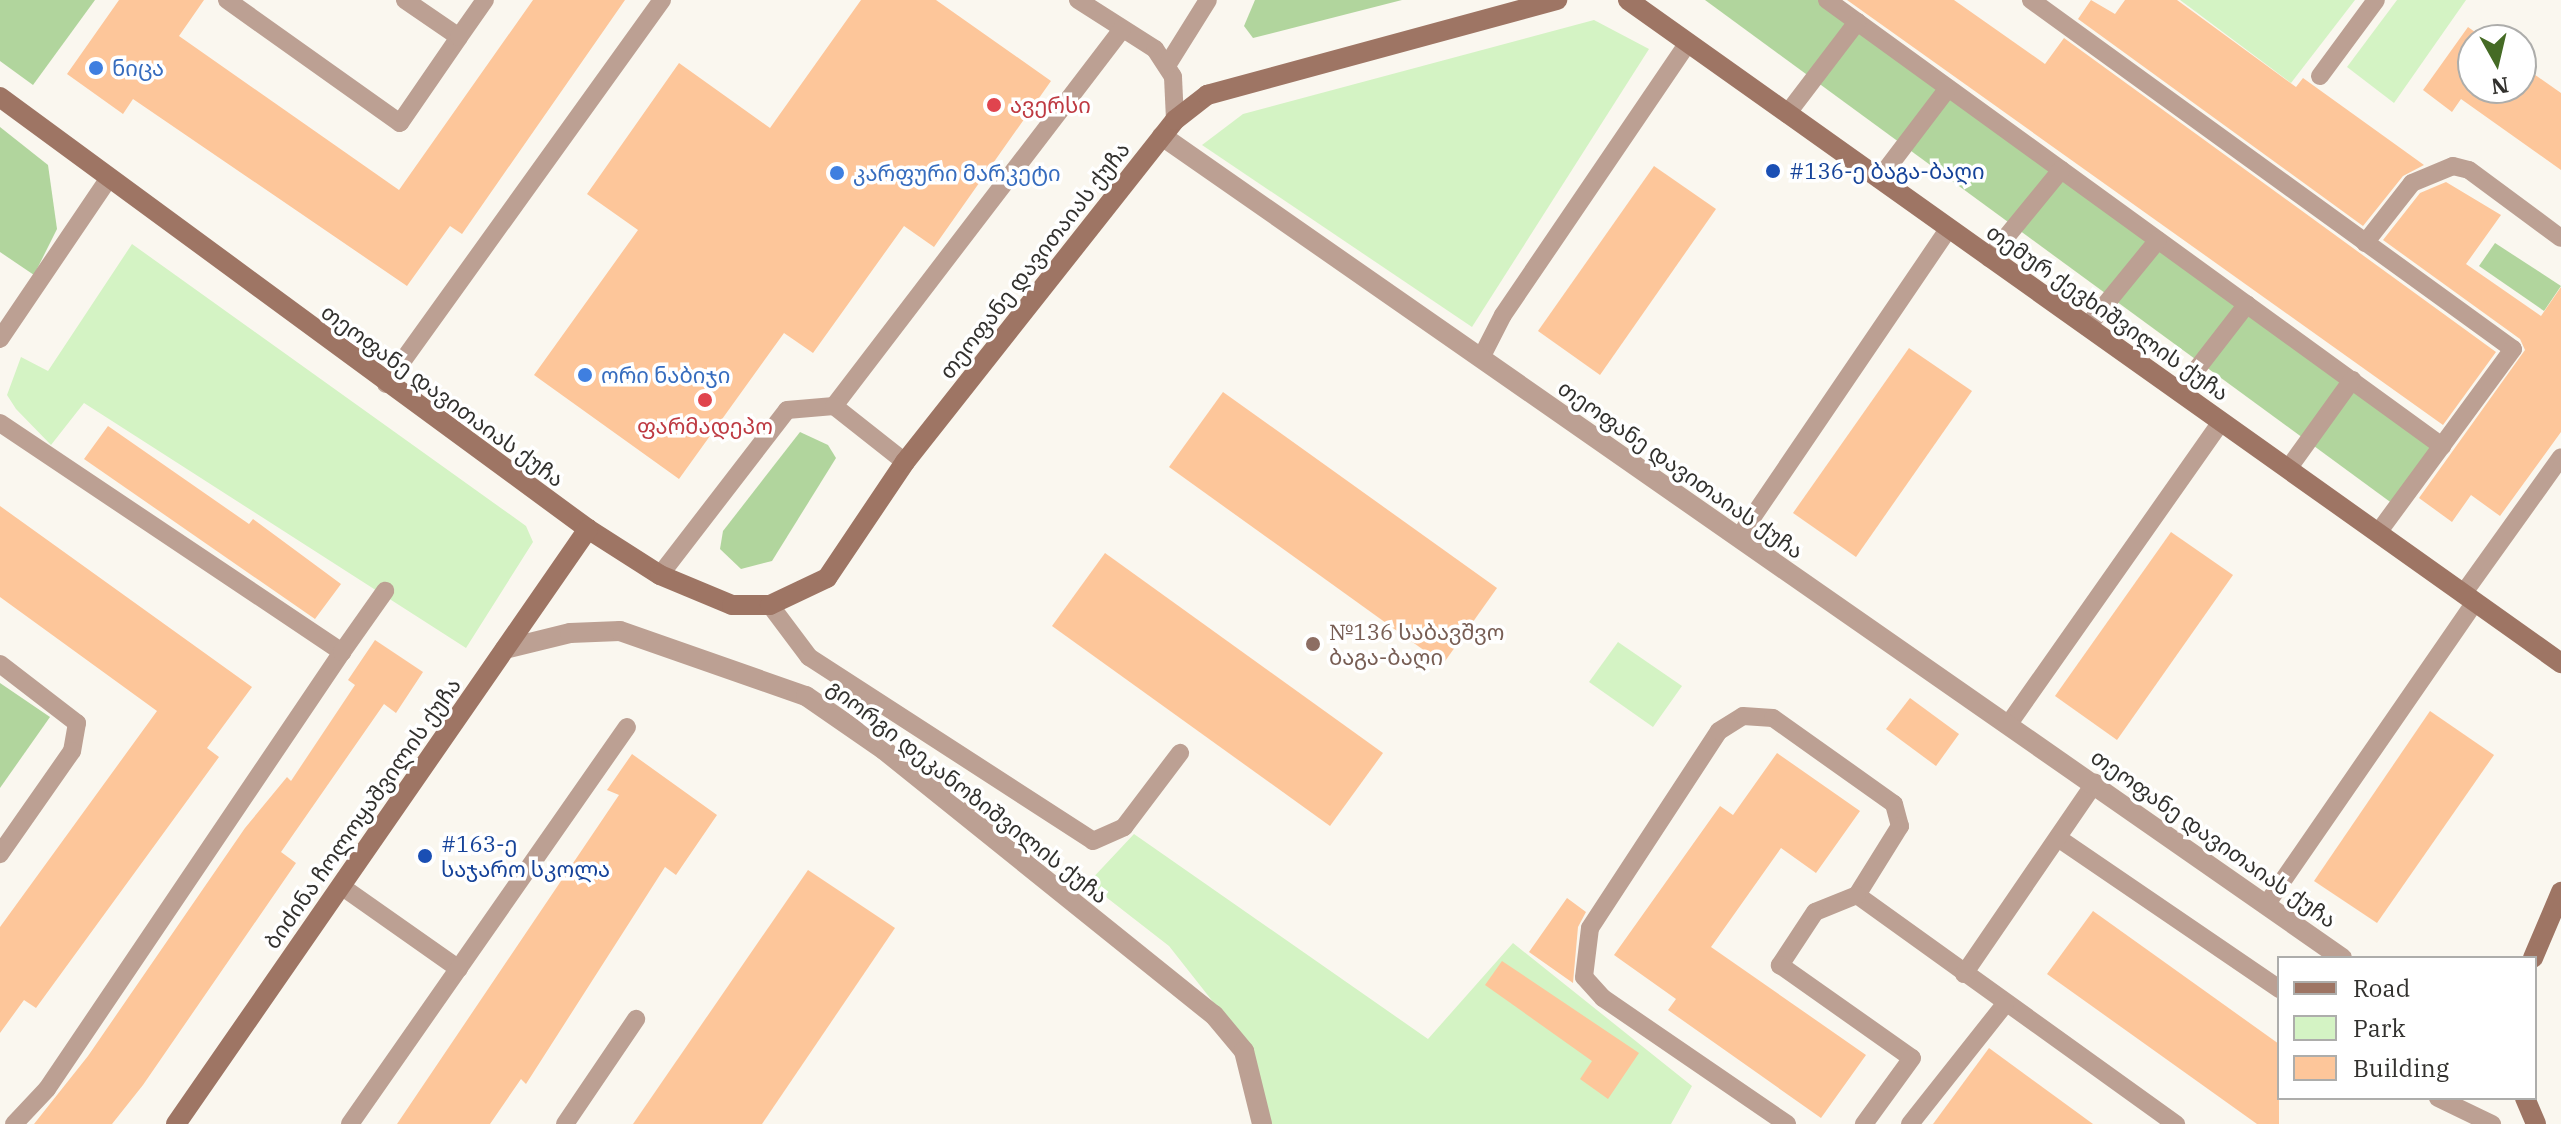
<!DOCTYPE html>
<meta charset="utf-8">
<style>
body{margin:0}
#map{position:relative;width:2561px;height:1124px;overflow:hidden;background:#faf7ef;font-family:"IBM Plex Serif","Noto Sans Georgian",serif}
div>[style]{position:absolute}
.green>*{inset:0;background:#d4f3c4}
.forest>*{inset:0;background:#b1d59d}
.building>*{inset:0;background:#fdc69a}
.lane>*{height:18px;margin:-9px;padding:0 9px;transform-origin:9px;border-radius:9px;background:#bca093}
.street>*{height:20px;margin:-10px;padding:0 10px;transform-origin:10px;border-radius:10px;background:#bca093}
.secondary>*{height:20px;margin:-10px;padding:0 10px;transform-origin:10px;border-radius:10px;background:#9e7564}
.dots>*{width:22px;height:22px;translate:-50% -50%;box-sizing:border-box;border:4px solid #fff;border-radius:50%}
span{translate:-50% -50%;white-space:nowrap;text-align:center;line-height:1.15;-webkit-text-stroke:7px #fff;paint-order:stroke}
.shop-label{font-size:22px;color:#366cbe}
.left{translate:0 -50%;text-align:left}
.health-label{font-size:22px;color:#be3a42}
.transit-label{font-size:22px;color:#164399}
.street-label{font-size:22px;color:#32312e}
.education-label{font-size:22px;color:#785e54}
.legend{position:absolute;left:2277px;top:956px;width:260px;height:144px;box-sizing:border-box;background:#fff;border:2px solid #adadab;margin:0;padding:10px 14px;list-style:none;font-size:24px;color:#32312e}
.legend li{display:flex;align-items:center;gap:16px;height:40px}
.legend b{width:40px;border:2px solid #adadab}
.north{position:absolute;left:2457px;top:24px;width:80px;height:80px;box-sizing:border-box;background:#fff;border:2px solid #adadab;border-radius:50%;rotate:172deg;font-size:22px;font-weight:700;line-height:32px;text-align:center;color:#32312e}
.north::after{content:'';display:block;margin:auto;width:28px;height:36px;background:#456b25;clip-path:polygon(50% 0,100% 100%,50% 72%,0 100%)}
</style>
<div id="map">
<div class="green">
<i style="clip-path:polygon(2180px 0,2355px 0,2291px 83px)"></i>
<i style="clip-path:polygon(2397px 0,2466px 0,2394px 103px,2347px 67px)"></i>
<i style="clip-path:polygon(1594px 20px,1649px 49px,1472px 327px,1202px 145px,1243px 114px)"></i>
<i style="clip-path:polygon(132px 244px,526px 526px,533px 542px,466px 648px,84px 403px,51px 445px,16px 409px,7px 395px,21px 357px,48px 371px)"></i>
<i style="clip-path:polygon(1618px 642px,1682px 686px,1653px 727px,1589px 682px)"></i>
<i style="clip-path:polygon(1134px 834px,1428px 1039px,1513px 943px,1692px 1086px,1671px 1124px,1270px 1124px,1251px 1050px,1169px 946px,1088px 883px)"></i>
</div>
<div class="forest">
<i style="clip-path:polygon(0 0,95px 0,33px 85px,0 61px)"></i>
<i style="clip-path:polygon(1255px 0,1402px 0,1253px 38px,1244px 26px)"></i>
<i style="clip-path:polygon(1705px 0,1818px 0,2433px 448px,2393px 504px)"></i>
<i style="clip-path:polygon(0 127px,48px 165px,57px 229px,34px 275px,0 252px)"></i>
<i style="clip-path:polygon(2495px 243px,2561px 286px,2544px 311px,2479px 266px)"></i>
<i style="clip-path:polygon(800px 432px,828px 445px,836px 458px,772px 561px,741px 569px,720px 549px,723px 531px)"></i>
<i style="clip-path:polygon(0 683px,50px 717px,0 788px)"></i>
</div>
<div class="building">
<i style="clip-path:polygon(119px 0,204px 0,179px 36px,399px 190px,533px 0,625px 0,462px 234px,450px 226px,407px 286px,133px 99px,123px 114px,67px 74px)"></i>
<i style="clip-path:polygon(861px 0,936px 0,1051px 81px,934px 247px,904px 226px,813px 353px,784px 333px,679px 479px,534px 375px,638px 230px,587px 194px,679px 63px,770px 128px)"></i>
<i style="clip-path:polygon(1847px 0,1954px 0,2045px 64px,2064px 38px,2496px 352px,2443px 425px)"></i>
<i style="clip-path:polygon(2091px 0,2115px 14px,2125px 0,2177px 0,2296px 87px,2303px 78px,2424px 165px,2403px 176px,2363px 226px,2078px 19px)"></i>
<i style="clip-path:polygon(2468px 27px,2486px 40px,2473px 40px,2473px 88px,2521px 88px,2521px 65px,2561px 93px,2561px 170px,2461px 99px,2452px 112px,2423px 90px)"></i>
<i style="clip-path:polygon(1654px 166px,1716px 209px,1600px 375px,1538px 331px)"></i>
<i style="clip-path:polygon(2446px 182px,2501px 215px,2466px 264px,2541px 316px,2561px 287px,2561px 432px,2500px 516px,2471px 495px,2452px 522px,2419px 498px,2525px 350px,2520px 339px,2383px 240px,2420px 193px)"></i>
<i style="clip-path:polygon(1909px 348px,1972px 391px,1856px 557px,1793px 513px)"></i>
<i style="clip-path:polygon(1223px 392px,1497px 588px,1443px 664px,1169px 467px)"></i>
<i style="clip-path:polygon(108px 426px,249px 524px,253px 519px,341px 584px,315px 619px,84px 459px)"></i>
<i style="clip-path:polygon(0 506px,252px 687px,207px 748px,219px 757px,36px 1008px,24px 1000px,0 1033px,0 927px,157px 711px,0 597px)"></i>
<i style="clip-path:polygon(2171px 532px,2233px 575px,2117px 740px,2055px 696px)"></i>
<i style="clip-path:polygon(1105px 553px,1383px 753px,1330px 826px,1052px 626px)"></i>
<i style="clip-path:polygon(375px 640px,423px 672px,396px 713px,384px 704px,281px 852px,296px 863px,143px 1085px,112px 1124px,34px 1124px,88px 1056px,245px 828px,287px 777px,291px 781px,355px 685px,348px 680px)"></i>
<i style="clip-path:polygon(1910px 698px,1959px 734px,1936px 766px,1886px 729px)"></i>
<i style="clip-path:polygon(2430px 711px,2494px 755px,2377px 923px,2314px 881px)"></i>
<i style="clip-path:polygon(1777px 753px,1860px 811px,1816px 873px,1781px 848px,1711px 947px,1866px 1055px,1821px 1118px,1668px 1010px,1676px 999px,1614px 955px,1720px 806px,1733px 815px)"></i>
<i style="clip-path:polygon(632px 754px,717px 815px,676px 875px,665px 867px,526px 1084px,521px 1079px,490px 1124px,397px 1124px,619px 795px,607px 790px)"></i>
<i style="clip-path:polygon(808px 870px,895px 928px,762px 1124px,633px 1124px)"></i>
<i style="clip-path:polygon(1567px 898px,1586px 912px,1578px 927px,1573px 983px,1529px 952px)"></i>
<i style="clip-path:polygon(2093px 911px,2279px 1044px,2279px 1124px,2257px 1124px,2047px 974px)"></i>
<i style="clip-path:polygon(1502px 961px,1639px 1053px,1608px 1099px,1580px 1079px,1592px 1061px,1485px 985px)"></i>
<i style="clip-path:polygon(1989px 1048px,2093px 1124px,1933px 1124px)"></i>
</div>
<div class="lane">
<i style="left:227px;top:0;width:212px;rotate:35.4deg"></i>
<i style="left:400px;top:123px;width:104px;rotate:-55.5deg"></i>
<i style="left:405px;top:0;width:65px;rotate:34.4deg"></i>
<i style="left:459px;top:37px;width:45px;rotate:-54.9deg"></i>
<i style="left:1078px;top:0;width:91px;rotate:32.5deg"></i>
<i style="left:1155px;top:49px;width:33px;rotate:57deg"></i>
<i style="left:1173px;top:77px;width:43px;rotate:87.3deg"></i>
<i style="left:1827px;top:0;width:760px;rotate:35.95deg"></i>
<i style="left:2031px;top:0;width:595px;rotate:35.91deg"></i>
<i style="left:2513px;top:349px;width:228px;rotate:126.3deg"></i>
<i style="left:1168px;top:64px;width:75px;rotate:-58deg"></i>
<i style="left:2320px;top:76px;width:94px;rotate:-53.6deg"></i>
<i style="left:1787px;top:114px;width:116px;rotate:-52.7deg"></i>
<i style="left:1879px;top:179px;width:114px;rotate:-52.8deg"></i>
<i style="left:2365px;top:243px;width:76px;rotate:-51.9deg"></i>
<i style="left:2412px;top:183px;width:44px;rotate:-22.5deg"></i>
<i style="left:2453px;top:166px;width:16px;rotate:14deg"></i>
<i style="left:2469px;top:170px;width:114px;rotate:36.5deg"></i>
<i style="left:1989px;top:258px;width:114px;rotate:-50.7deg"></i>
<i style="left:2087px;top:327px;width:112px;rotate:-50.8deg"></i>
<i style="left:0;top:339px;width:194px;rotate:-55.9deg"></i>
<i style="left:1481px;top:358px;width:48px;rotate:-62.9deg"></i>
<i style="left:1503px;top:315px;width:329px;rotate:-55.8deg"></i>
<i style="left:386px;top:384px;width:473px;rotate:-54.3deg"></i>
<i style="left:2179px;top:392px;width:111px;rotate:-52.3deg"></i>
<i style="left:834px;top:406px;width:474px;rotate:-52.6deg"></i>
<i style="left:0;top:423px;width:412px;rotate:33.8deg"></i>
<i style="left:342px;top:652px;width:527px;rotate:124.02deg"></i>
<i style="left:47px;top:1089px;width:48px;rotate:133.3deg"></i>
<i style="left:2288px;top:469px;width:110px;rotate:-54.3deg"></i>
<i style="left:1739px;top:537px;width:374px;rotate:-55.8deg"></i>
<i style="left:660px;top:575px;width:208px;rotate:-52.4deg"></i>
<i style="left:787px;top:410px;width:47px;rotate:-4.9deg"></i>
<i style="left:834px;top:406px;width:90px;rotate:38.3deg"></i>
<i style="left:2463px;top:594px;width:168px;rotate:-54.4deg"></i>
<i style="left:770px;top:605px;width:65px;rotate:53.1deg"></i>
<i style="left:809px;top:657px;width:338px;rotate:32.9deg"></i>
<i style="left:1093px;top:841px;width:34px;rotate:-24deg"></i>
<i style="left:1124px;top:827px;width:93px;rotate:-52.9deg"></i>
<i style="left:342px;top:652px;width:75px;rotate:-54.8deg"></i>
<i style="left:0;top:664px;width:97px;rotate:37.5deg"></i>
<i style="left:77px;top:723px;width:28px;rotate:100deg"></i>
<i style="left:72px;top:751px;width:126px;rotate:125deg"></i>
<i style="left:2008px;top:725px;width:370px;rotate:-54.9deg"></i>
<i style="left:2058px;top:838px;width:268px;rotate:34.3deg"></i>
<i style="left:341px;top:886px;width:144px;rotate:35.1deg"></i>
<i style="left:1857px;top:895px;width:393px;rotate:35.7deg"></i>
<i style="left:2266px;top:905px;width:368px;rotate:-55.4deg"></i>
<i style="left:1964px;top:974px;width:232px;rotate:-55.6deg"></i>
<i style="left:2438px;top:1098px;width:60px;rotate:25.7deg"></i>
<i style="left:350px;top:1124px;width:484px;rotate:-55.1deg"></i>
<i style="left:565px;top:1124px;width:127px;rotate:-55.9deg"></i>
<i style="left:1787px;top:1124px;width:223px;rotate:-145.6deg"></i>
<i style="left:1603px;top:998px;width:28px;rotate:-132deg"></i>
<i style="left:1584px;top:977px;width:49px;rotate:-83deg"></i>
<i style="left:1590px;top:928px;width:235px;rotate:-56.8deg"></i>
<i style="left:1719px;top:731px;width:28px;rotate:-32deg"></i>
<i style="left:1743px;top:716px;width:30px;rotate:4deg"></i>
<i style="left:1773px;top:718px;width:148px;rotate:35.4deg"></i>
<i style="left:1894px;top:804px;width:23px;rotate:75deg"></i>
<i style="left:1900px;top:826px;width:81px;rotate:121.9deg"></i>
<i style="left:1857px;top:895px;width:45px;rotate:158deg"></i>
<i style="left:1815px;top:912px;width:64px;rotate:123.4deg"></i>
<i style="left:1780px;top:965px;width:161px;rotate:35.2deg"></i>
<i style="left:1912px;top:1058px;width:82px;rotate:126deg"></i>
<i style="left:1910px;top:1124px;width:153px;rotate:-51.6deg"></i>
</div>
<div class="street">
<i style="left:1162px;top:136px;width:1438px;rotate:34.86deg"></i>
<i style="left:505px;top:649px;width:67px;rotate:-13.8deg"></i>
<i style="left:570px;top:633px;width:50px;rotate:-2.3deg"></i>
<i style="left:620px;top:631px;width:197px;rotate:19.3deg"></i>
<i style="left:806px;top:696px;width:95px;rotate:34.7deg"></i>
<i style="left:884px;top:750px;width:423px;rotate:38.8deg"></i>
<i style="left:1214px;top:1015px;width:47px;rotate:50.2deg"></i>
<i style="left:1244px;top:1051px;width:75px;rotate:76.1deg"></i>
</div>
<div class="secondary">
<i style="left:1628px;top:0;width:1145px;rotate:35.4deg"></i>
<i style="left:0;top:97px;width:730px;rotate:36.3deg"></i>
<i style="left:588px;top:529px;width:85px;rotate:32.6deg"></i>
<i style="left:660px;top:575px;width:78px;rotate:22.6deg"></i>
<i style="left:732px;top:605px;width:38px"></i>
<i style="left:770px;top:605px;width:63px;rotate:-25.3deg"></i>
<i style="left:827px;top:578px;width:140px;rotate:-56.1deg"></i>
<i style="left:905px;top:462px;width:436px;rotate:-51.7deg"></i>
<i style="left:1175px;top:120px;width:41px;rotate:-38deg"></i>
<i style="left:1207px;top:95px;width:363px;rotate:-15.2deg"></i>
<i style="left:2533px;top:958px;width:72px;rotate:-67deg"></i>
<i style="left:2525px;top:1098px;width:28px;rotate:67deg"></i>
<i style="left:176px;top:1124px;width:724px;rotate:-55.3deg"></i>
</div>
<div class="dots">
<i style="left:96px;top:68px;background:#3f7fe0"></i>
<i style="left:994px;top:105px;background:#e0444e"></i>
<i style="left:1773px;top:171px;background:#1a4fb4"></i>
<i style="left:837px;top:173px;background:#3f7fe0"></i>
<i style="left:585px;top:375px;background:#3f7fe0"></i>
<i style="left:705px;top:400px;background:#e0444e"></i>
<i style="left:1313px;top:644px;background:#8d6e63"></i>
<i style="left:425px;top:856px;background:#1a4fb4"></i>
</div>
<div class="shop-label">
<span class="left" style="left:112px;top:68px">ნიცა</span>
<span class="left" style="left:853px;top:173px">კარფური მარკეტი</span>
<span class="left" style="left:601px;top:375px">ორი ნაბიჯი</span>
</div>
<div class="health-label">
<span class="left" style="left:1010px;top:105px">ავერსი</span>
<span style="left:705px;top:426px">ფარმადეპო</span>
</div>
<div class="transit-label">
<span class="left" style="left:1789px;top:171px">#136-ე ბაგა-ბაღი</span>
<span class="left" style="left:441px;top:856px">#163-ე<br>საჯარო სკოლა</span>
</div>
<div class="street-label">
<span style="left:1034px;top:260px;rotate:-52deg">თეოფანე დავითაიას ქუჩა</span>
<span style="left:2108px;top:312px;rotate:35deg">თემურ ქევხიშვილის ქუჩა</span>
<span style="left:443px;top:395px;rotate:36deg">თეოფანე დავითაიას ქუჩა</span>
<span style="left:1681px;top:469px;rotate:35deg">თეოფანე დავითაიას ქუჩა</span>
<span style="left:968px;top:791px;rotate:38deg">გიორგი დეკანოზიშვილის ქუჩა</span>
<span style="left:362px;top:813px;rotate:-55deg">ბიძინა ჩოლოყაშვილის ქუჩა</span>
<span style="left:2214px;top:838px;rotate:35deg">თეოფანე დავითაიას ქუჩა</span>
</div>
<div class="education-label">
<span class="left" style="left:1329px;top:644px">№136 საბავშვო<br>ბაგა-ბაღი</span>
</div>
<ul class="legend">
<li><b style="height:10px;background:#9e7564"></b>Road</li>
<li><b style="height:22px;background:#d4f3c4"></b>Park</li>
<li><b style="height:22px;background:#fdc69a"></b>Building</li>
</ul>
<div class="north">N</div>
</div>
